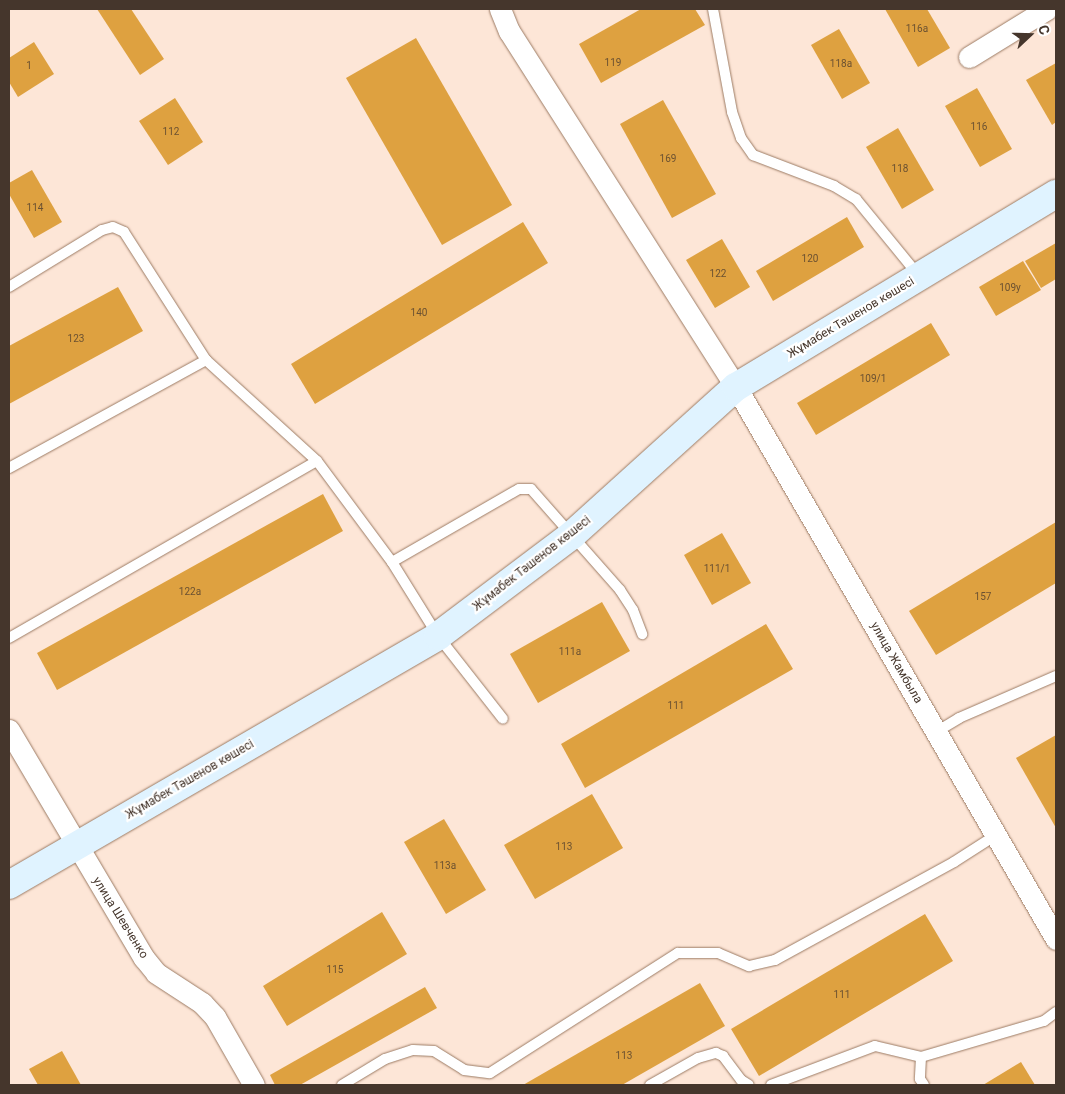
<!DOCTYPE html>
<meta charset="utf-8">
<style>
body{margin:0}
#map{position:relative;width:1065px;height:1094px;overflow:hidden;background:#fde6d7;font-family:Roboto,sans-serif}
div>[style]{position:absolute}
.building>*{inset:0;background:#dea140}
.roads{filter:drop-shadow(0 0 1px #9c7b64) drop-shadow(0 0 1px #9c7b64)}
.service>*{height:10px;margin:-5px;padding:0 5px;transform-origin:5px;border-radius:5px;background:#fff}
.minor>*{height:21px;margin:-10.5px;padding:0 10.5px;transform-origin:10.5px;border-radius:10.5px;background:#fff}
.secondary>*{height:28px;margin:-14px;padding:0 14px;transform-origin:14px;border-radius:14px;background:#e0f3ff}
span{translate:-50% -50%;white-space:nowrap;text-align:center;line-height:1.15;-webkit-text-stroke:4.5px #fff;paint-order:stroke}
.number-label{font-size:10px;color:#6b5131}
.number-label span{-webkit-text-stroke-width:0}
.street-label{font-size:12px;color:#45362c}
.frame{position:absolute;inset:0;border:10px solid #45362c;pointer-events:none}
.north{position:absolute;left:1005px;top:10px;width:50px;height:50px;-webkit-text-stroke:4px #fff;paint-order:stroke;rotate:69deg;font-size:14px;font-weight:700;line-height:20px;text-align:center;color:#45362c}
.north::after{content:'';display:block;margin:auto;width:18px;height:22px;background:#45362c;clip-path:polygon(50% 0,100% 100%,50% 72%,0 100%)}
</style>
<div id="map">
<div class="building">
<i style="clip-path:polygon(97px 9px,131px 9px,164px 59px,140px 75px)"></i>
<i style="clip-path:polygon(641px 9px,695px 9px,705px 25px,601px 83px,579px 44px)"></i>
<i style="clip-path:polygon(885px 9px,927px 9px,950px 48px,918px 67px)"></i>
<i style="clip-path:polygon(839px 29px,870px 83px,842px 99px,811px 45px)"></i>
<i style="clip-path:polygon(416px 38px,512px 205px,442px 245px,346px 78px)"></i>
<i style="clip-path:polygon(34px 42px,54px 74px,18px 97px,9px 82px,9px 58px)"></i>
<i style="clip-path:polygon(1056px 63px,1056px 122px,1052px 125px,1026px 80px)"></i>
<i style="clip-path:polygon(977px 88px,1012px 149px,980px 167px,945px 106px)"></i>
<i style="clip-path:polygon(175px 98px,203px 142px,168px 165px,139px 121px)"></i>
<i style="clip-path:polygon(663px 100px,716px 194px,672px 218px,620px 124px)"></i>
<i style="clip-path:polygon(898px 128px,934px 190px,902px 209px,866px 147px)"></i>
<i style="clip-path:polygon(32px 170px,62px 222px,34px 238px,9px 194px,9px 183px)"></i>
<i style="clip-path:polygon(847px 217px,864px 247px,773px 301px,756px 271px)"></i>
<i style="clip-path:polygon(523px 222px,548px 263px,315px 404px,291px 364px)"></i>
<i style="clip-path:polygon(722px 239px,750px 287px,715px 308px,686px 260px)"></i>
<i style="clip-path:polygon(1056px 243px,1056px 279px,1041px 288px,1025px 261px)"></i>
<i style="clip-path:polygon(1023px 261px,1041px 290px,996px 316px,979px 287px)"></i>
<i style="clip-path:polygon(118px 287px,143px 331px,9px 404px,9px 346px)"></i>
<i style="clip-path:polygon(931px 323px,950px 355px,816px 435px,797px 403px)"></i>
<i style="clip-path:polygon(323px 494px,343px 531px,57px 690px,37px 653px)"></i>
<i style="clip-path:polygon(1056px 522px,1056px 583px,936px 655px,909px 611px)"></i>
<i style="clip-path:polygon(722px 533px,751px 583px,712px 605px,684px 555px)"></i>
<i style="clip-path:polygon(602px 602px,630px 651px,538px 703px,510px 654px)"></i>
<i style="clip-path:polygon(766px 624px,793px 669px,585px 788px,561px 744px)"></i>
<i style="clip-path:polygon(1056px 735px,1056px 828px,1016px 758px)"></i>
<i style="clip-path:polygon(592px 794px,623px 848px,535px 899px,504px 845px)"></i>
<i style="clip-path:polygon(444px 819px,486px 890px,446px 914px,404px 842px)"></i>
<i style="clip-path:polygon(382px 912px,407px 954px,287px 1026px,263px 986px)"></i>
<i style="clip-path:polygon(925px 914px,953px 961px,759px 1076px,731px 1029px)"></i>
<i style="clip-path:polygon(700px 983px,725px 1026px,622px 1085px,523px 1085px)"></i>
<i style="clip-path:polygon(425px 987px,437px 1008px,300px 1085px,275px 1085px,270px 1075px)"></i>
<i style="clip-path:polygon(62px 1051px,81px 1085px,38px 1085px,29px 1069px)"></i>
<i style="clip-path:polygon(1021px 1062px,1035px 1085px,983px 1085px)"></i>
</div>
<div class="roads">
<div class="service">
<i style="left:713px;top:9px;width:105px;rotate:79.5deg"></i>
<i style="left:732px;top:112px;width:28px;rotate:71deg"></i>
<i style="left:741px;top:138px;width:21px;rotate:55deg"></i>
<i style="left:753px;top:155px;width:87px;rotate:20.9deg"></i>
<i style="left:834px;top:186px;width:26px;rotate:31deg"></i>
<i style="left:856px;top:199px;width:99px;rotate:50.7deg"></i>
<i style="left:9px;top:287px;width:109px;rotate:-31.5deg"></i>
<i style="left:102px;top:230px;width:11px;rotate:-15deg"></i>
<i style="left:113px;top:227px;width:12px;rotate:24deg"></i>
<i style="left:124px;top:232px;width:152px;rotate:57.4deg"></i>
<i style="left:206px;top:360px;width:150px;rotate:42.3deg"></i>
<i style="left:317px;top:461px;width:126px;rotate:53.4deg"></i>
<i style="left:392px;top:562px;width:87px;rotate:58.1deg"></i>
<i style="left:438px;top:636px;width:105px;rotate:51.9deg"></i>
<i style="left:9px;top:468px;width:225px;rotate:-28.7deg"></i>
<i style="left:392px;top:562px;width:146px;rotate:-29.9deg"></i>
<i style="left:519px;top:489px;width:12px"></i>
<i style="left:531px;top:489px;width:135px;rotate:48.6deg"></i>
<i style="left:620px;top:590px;width:24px;rotate:57deg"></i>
<i style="left:633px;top:610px;width:26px;rotate:69deg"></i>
<i style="left:9px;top:638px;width:355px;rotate:-29.9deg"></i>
<i style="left:936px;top:732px;width:27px;rotate:-31deg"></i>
<i style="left:959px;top:718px;width:106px;rotate:-23.4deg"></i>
<i style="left:921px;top:1057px;width:22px;rotate:93deg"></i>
<i style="left:920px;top:1079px;width:7px;rotate:56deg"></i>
<i style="left:342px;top:1085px;width:50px;rotate:-31.2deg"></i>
<i style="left:385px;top:1059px;width:29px;rotate:-18deg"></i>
<i style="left:413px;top:1050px;width:21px;rotate:3deg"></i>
<i style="left:434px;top:1051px;width:36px;rotate:32deg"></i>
<i style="left:464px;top:1070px;width:26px;rotate:7deg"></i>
<i style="left:490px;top:1073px;width:223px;rotate:-32.6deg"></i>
<i style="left:678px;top:953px;width:40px"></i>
<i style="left:718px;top:953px;width:34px;rotate:23deg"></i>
<i style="left:749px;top:966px;width:27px;rotate:-13deg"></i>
<i style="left:775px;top:960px;width:204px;rotate:-28.7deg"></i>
<i style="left:954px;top:862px;width:50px;rotate:-32.7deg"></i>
<i style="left:650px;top:1085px;width:55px;rotate:-29.4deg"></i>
<i style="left:698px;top:1058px;width:19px;rotate:-16deg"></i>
<i style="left:716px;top:1053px;width:8px;rotate:23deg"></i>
<i style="left:723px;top:1056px;width:30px;rotate:53deg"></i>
<i style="left:741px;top:1080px;width:9px;rotate:32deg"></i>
<i style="left:771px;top:1085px;width:111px;rotate:-20.6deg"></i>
<i style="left:875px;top:1046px;width:47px;rotate:13.4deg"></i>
<i style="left:921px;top:1057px;width:128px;rotate:-16.3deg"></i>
<i style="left:1044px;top:1021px;width:15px;rotate:-37deg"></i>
</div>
<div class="minor">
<i style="left:500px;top:9px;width:24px;rotate:68deg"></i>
<i style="left:509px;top:31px;width:422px;rotate:57.5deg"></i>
<i style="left:736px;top:387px;width:638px;rotate:59.9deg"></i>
<i style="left:969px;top:57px;width:92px;rotate:-31.6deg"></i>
<i style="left:9px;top:730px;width:265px;rotate:59.4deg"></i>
<i style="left:144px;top:958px;width:19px;rotate:51deg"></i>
<i style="left:156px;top:973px;width:55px;rotate:33.1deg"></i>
<i style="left:202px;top:1003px;width:19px;rotate:47deg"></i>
<i style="left:215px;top:1017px;width:78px;rotate:60.2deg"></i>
</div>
<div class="secondary">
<i style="left:9px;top:885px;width:496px;rotate:-30.1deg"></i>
<i style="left:438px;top:636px;width:168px;rotate:-37deg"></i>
<i style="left:572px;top:535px;width:221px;rotate:-42.1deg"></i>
<i style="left:736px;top:387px;width:374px;rotate:-31.1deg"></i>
</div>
</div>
<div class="number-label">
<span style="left:917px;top:29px">116а</span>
<span style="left:613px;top:63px">119</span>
<span style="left:841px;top:64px">118а</span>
<span style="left:29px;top:66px">1</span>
<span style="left:979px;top:127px">116</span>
<span style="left:171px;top:132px">112</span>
<span style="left:668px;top:159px">169</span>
<span style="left:900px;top:169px">118</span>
<span style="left:35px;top:208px">114</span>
<span style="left:810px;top:259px">120</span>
<span style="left:718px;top:274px">122</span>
<span style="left:1010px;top:288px">109у</span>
<span style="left:419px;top:313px">140</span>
<span style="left:76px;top:339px">123</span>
<span style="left:873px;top:379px">109/1</span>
<span style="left:717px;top:569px">111/1</span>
<span style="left:190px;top:592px">122а</span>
<span style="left:983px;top:597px">157</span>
<span style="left:570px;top:652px">111а</span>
<span style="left:676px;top:706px">111</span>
<span style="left:564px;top:847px">113</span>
<span style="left:445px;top:866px">113а</span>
<span style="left:335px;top:970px">115</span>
<span style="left:842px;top:995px">111</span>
<span style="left:624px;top:1056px">113</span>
</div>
<div class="street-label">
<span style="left:851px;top:318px;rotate:-31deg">Жұмабек Тәшенов көшесі</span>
<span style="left:532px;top:564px;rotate:-38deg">Жұмабек Тәшенов көшесі</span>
<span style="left:896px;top:663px;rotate:60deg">улица Жамбыла</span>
<span style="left:190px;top:780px;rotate:-30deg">Жұмабек Тәшенов көшесі</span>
<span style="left:120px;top:918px;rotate:58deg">улица Шевченко</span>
</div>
<div class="frame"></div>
<div class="north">С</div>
</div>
